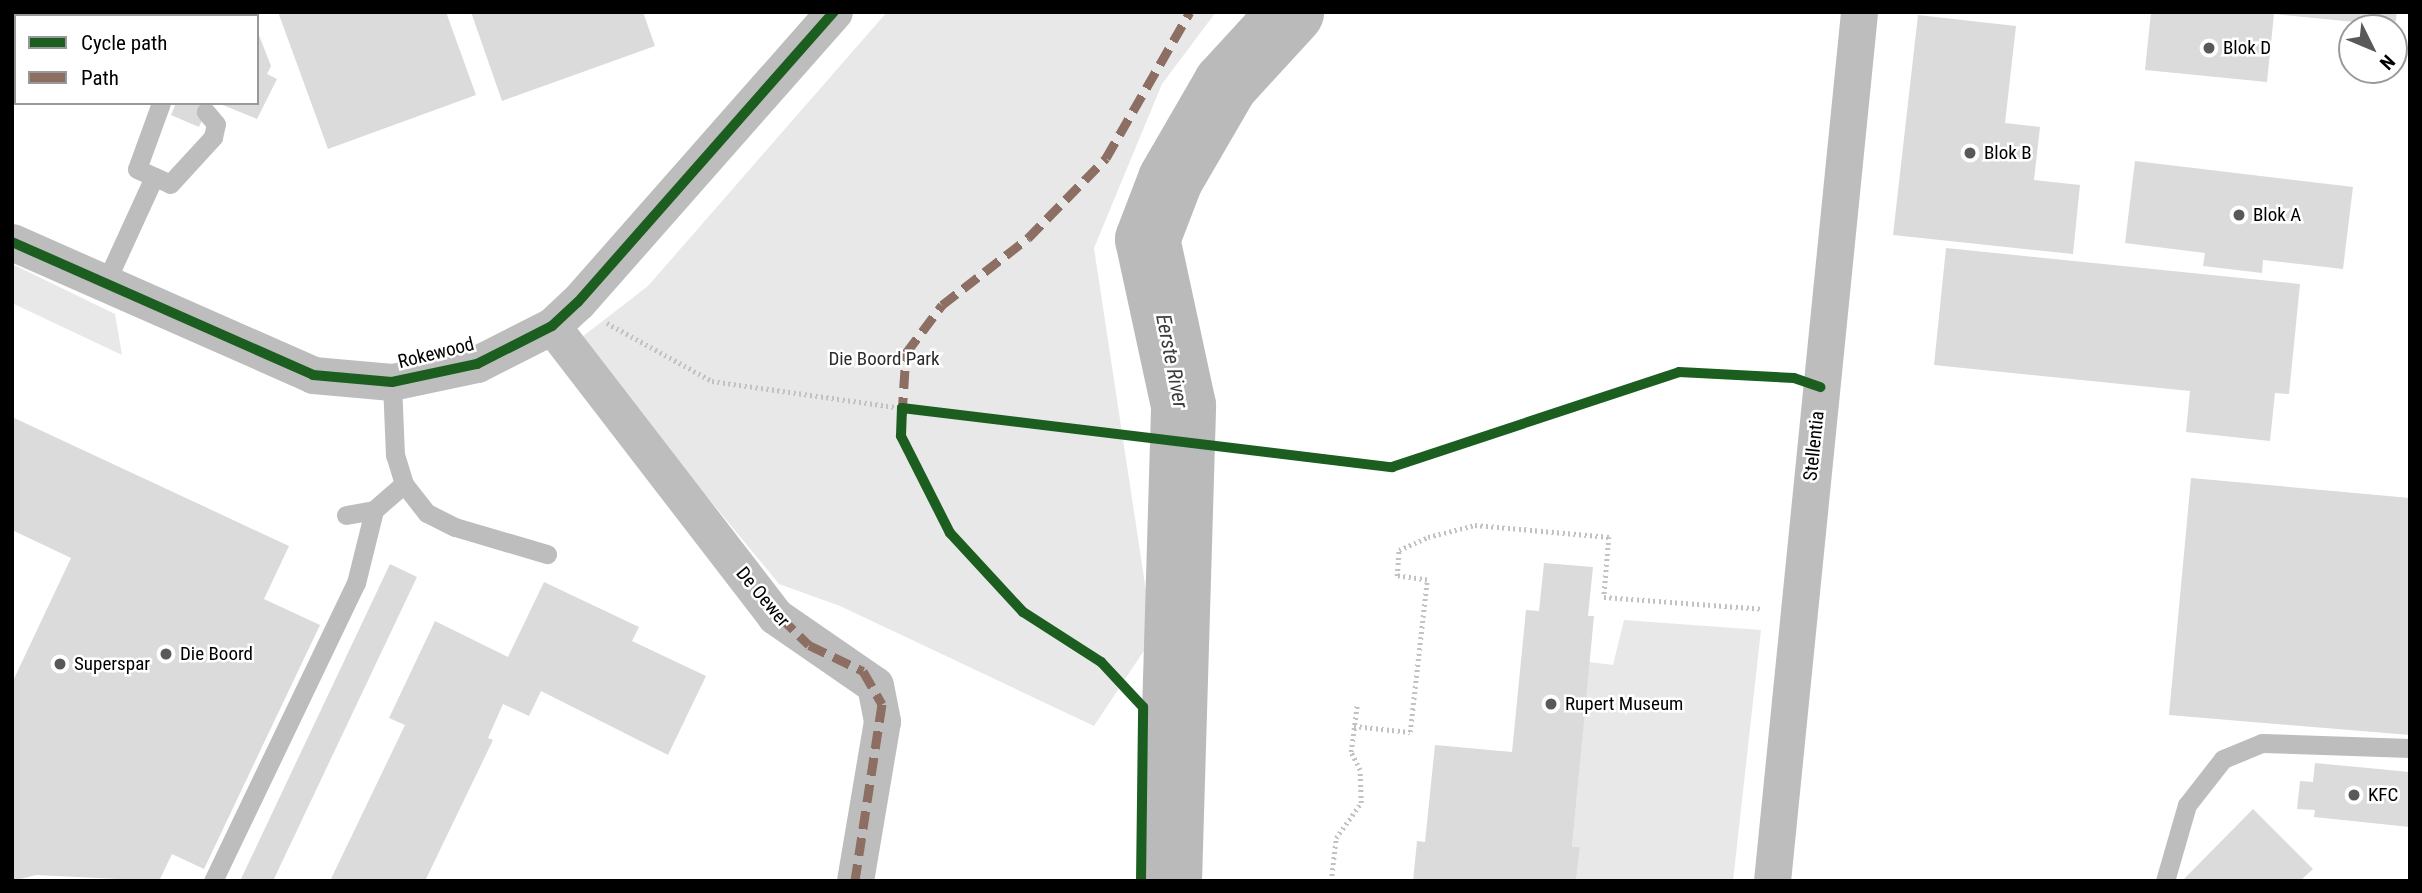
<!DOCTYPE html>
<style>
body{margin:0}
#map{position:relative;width:2422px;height:893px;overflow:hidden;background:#fff;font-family:"Roboto Condensed",sans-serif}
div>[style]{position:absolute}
.green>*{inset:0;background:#e8e8e8}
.river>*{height:65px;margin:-32.5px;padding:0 32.5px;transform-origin:32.5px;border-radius:32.5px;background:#bababa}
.building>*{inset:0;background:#dbdbdb}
.path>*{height:4.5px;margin-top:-2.25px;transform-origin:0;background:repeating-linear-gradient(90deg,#c2c2c2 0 2px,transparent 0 5.5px)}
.lane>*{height:19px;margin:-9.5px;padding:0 9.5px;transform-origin:9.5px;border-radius:9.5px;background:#bdbdbd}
.street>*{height:37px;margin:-18.5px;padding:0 18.5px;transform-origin:18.5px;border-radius:18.5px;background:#bdbdbd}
.quiet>*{height:9px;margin-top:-4.5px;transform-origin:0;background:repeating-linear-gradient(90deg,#8d6e63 0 18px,transparent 0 27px)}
.cycleway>*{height:10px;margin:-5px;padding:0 5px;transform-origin:5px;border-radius:5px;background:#1b5e20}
.dots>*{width:19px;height:19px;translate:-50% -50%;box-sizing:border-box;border:4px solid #fff;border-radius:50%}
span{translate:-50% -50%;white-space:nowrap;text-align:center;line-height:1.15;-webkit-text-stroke:5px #fff;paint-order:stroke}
.poi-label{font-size:19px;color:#000}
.left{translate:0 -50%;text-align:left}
.street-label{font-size:19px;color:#000}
.park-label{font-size:19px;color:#2c2c2c}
.water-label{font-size:21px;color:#3d3d3d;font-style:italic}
.frame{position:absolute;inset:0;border:14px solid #000;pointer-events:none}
.legend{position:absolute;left:14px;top:14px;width:245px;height:91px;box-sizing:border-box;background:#fff;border:2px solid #999;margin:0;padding:9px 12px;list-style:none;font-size:21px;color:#000}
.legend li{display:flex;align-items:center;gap:14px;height:35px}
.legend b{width:35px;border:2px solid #999}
.north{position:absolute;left:2338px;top:14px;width:70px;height:70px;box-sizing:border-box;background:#fff;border:2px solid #999;border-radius:50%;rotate:133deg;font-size:19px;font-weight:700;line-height:28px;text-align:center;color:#000}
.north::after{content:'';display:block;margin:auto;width:24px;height:32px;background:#595959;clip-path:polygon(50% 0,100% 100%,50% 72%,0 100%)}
</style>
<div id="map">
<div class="green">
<i style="clip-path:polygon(887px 12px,1216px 12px,1162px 84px,1094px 248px,1153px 637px,1094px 726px,840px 606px,779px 584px,578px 340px,648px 286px)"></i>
<i style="clip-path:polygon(12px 264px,115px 314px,122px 355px,12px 303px)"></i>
<i style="clip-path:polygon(1624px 620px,1761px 630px,1733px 881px,1576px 881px,1580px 848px,1572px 847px,1589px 662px,1613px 665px)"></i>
</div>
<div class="river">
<i style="left:1169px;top:881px;width:476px;rotate:-88.3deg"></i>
<i style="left:1183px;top:405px;width:170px;rotate:-102.2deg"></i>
<i style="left:1147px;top:239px;width:64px;rotate:-69deg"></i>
<i style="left:1170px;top:179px;width:110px;rotate:-59.9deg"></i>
<i style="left:1225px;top:84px;width:98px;rotate:-47.5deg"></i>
</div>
<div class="building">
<i style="clip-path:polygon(12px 12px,39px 16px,16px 16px,16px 63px)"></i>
<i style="clip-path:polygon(57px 12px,149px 12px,59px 16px)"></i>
<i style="clip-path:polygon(170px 12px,251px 12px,252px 16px,171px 16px)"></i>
<i style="clip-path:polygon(278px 12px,446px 12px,476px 95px,328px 149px)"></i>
<i style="clip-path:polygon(471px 12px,643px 12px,655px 46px,502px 101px)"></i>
<i style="clip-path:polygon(2151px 12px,2397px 12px,2395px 26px,2274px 14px,2267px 82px,2145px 70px)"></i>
<i style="clip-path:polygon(1918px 15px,2016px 26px,2005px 123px,2040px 127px,2034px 180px,2080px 185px,2073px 254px,1893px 235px)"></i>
<i style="clip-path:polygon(257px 30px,271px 66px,267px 74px,277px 79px,257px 119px,218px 103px,257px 103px)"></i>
<i style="clip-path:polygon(176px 103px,210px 103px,199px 127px,171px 115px)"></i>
<i style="clip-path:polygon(2135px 161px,2353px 187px,2343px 269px,2263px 260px,2262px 273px,2203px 266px,2205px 253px,2125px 243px)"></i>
<i style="clip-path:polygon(1946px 248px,2300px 284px,2289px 394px,2275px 393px,2270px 441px,2186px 432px,2190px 391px,1934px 365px)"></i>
<i style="clip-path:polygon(12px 417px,289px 546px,264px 599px,320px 625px,204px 869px,172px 854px,159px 881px,36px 875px,12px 881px,12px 683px,71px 558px,12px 530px)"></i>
<i style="clip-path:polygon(2191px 478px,2410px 498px,2410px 735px,2169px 715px)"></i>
<i style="clip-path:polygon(1544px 563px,1593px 567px,1588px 616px,1594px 616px,1572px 847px,1580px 847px,1576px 881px,1413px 881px,1417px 841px,1425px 842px,1435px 745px,1512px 752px,1526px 610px,1539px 611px)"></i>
<i style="clip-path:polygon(390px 564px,417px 577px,273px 881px,240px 881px)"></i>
<i style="clip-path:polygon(544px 582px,639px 627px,632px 641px,706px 676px,668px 755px,541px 691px,529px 716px,503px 704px,488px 738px,493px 740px,425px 881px,330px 881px,405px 725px,389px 718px,435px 621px,508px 657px)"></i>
<i style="clip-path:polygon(2315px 763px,2410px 772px,2410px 827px,2314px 817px,2315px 810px,2297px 809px,2300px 781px,2313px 782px)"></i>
<i style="clip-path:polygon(2253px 809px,2313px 869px,2300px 881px,2182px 881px)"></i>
</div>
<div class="path">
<i style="left:607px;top:323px;width:120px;rotate:28.9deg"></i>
<i style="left:712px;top:381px;width:192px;rotate:8.1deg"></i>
<i style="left:1042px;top:424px;width:230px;rotate:7.5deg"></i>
<i style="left:1354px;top:726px;width:56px;rotate:6.1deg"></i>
<i style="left:1410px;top:732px;width:153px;rotate:-83.6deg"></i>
<i style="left:1427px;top:580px;width:30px;rotate:-172deg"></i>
<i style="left:1397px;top:576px;width:26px;rotate:-86deg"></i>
<i style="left:1399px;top:550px;width:32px;rotate:-24deg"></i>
<i style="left:1428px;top:537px;width:49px;rotate:-14.3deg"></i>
<i style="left:1475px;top:525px;width:135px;rotate:5.1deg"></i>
<i style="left:1609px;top:537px;width:60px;rotate:94.8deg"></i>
<i style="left:1604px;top:597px;width:158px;rotate:4.3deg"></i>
<i style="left:1331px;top:881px;width:43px;rotate:-83.4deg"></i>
<i style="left:1336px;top:838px;width:43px;rotate:-54.5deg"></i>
<i style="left:1361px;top:803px;width:33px;rotate:-92deg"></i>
<i style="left:1360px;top:770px;width:20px;rotate:-117deg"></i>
<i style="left:1351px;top:752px;width:47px;rotate:-82.7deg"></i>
</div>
<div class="lane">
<i style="left:161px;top:103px;width:70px;rotate:110deg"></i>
<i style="left:137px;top:169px;width:36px;rotate:24deg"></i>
<i style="left:170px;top:184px;width:64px;rotate:-47.5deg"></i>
<i style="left:213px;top:137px;width:13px;rotate:-77deg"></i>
<i style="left:216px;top:124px;width:16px;rotate:-130deg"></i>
<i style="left:105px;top:284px;width:118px;rotate:-65.4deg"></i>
<i style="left:404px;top:484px;width:37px;rotate:52deg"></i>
<i style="left:427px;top:513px;width:31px;rotate:27deg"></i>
<i style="left:455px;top:527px;width:96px;rotate:16.4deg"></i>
<i style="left:346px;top:515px;width:28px;rotate:-10deg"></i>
<i style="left:374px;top:510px;width:40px;rotate:-41deg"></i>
<i style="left:404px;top:484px;width:30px;rotate:-107deg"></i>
<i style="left:395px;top:455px;width:73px;rotate:-92.4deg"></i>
<i style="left:213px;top:881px;width:331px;rotate:-64.4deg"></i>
<i style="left:356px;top:583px;width:75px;rotate:-76.1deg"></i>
<i style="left:2165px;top:881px;width:79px;rotate:-73.9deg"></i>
<i style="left:2187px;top:805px;width:58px;rotate:-52deg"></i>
<i style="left:2223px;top:759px;width:42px;rotate:-22.3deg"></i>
<i style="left:2262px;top:743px;width:148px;rotate:1.9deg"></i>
</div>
<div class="street">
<i style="left:12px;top:242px;width:329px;rotate:23.8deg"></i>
<i style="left:313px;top:375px;width:79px;rotate:5.1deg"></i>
<i style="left:392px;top:382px;width:87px;rotate:-12deg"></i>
<i style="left:477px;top:364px;width:84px;rotate:-26.9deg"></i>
<i style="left:552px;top:326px;width:35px;rotate:-43deg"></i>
<i style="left:578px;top:302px;width:387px;rotate:-48.6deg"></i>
<i style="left:552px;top:326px;width:366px;rotate:52.4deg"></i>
<i style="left:775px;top:616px;width:121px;rotate:34.6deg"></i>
<i style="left:875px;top:685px;width:37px;rotate:79deg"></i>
<i style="left:882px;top:721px;width:162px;rotate:99.6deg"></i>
<i style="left:1772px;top:881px;width:873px;rotate:-84.28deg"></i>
</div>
<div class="quiet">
<i style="left:902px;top:415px;width:62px;rotate:-86.3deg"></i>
<i style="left:906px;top:353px;width:60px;rotate:-53.1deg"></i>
<i style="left:942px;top:305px;width:109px;rotate:-37.9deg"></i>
<i style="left:1028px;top:238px;width:112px;rotate:-45.7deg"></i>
<i style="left:1106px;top:158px;width:168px;rotate:-60.1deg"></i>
<i style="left:761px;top:598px;width:67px;rotate:44.4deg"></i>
<i style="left:809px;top:645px;width:60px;rotate:25.7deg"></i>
<i style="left:863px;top:671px;width:38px;rotate:60deg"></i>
<i style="left:882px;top:704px;width:179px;rotate:98.7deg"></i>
</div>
<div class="cycleway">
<i style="left:12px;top:242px;width:329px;rotate:23.8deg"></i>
<i style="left:313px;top:375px;width:79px;rotate:5.1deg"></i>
<i style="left:392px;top:382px;width:87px;rotate:-12deg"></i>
<i style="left:477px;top:364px;width:84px;rotate:-26.9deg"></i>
<i style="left:552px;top:326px;width:35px;rotate:-43deg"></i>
<i style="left:578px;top:302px;width:387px;rotate:-48.6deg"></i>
<i style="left:1141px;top:881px;width:174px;rotate:-89.3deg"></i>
<i style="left:1143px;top:707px;width:62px;rotate:-133deg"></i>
<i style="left:1101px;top:662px;width:93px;rotate:-147.3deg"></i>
<i style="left:1023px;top:612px;width:108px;rotate:-132.7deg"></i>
<i style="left:950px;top:533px;width:109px;rotate:-116.8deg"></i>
<i style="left:901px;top:436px;width:28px;rotate:-88deg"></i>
<i style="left:902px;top:408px;width:494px;rotate:6.9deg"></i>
<i style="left:1392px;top:467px;width:302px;rotate:-18.3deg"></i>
<i style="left:1679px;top:372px;width:115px;rotate:3deg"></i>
<i style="left:1794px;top:378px;width:28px;rotate:19deg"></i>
</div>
<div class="dots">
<i style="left:2209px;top:48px;background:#595959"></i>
<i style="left:1970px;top:153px;background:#595959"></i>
<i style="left:2239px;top:215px;background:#595959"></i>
<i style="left:166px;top:654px;background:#595959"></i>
<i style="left:60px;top:664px;background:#595959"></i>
<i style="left:1551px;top:704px;background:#595959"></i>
<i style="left:2354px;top:795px;background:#595959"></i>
</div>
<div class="poi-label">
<span class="left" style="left:2223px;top:48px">Blok D</span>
<span class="left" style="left:1984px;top:153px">Blok B</span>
<span class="left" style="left:2253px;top:215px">Blok A</span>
<span class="left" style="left:180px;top:654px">Die Boord</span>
<span class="left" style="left:74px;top:664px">Superspar</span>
<span class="left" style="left:1565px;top:704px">Rupert Museum</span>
<span class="left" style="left:2368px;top:795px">KFC</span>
</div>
<div class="street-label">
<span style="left:436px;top:353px;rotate:-14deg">Rokewood</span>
<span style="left:1814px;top:446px;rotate:-84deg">Stellentia</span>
<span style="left:763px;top:597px;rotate:50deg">De Oewer</span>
</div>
<div class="park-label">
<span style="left:884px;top:359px">Die Boord Park</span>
</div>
<div class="water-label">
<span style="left:1172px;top:361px;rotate:79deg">Eerste River</span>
</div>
<div class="frame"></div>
<ul class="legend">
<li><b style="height:9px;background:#1b5e20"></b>Cycle path</li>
<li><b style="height:9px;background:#8d6e63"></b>Path</li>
</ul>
<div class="north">N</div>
</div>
